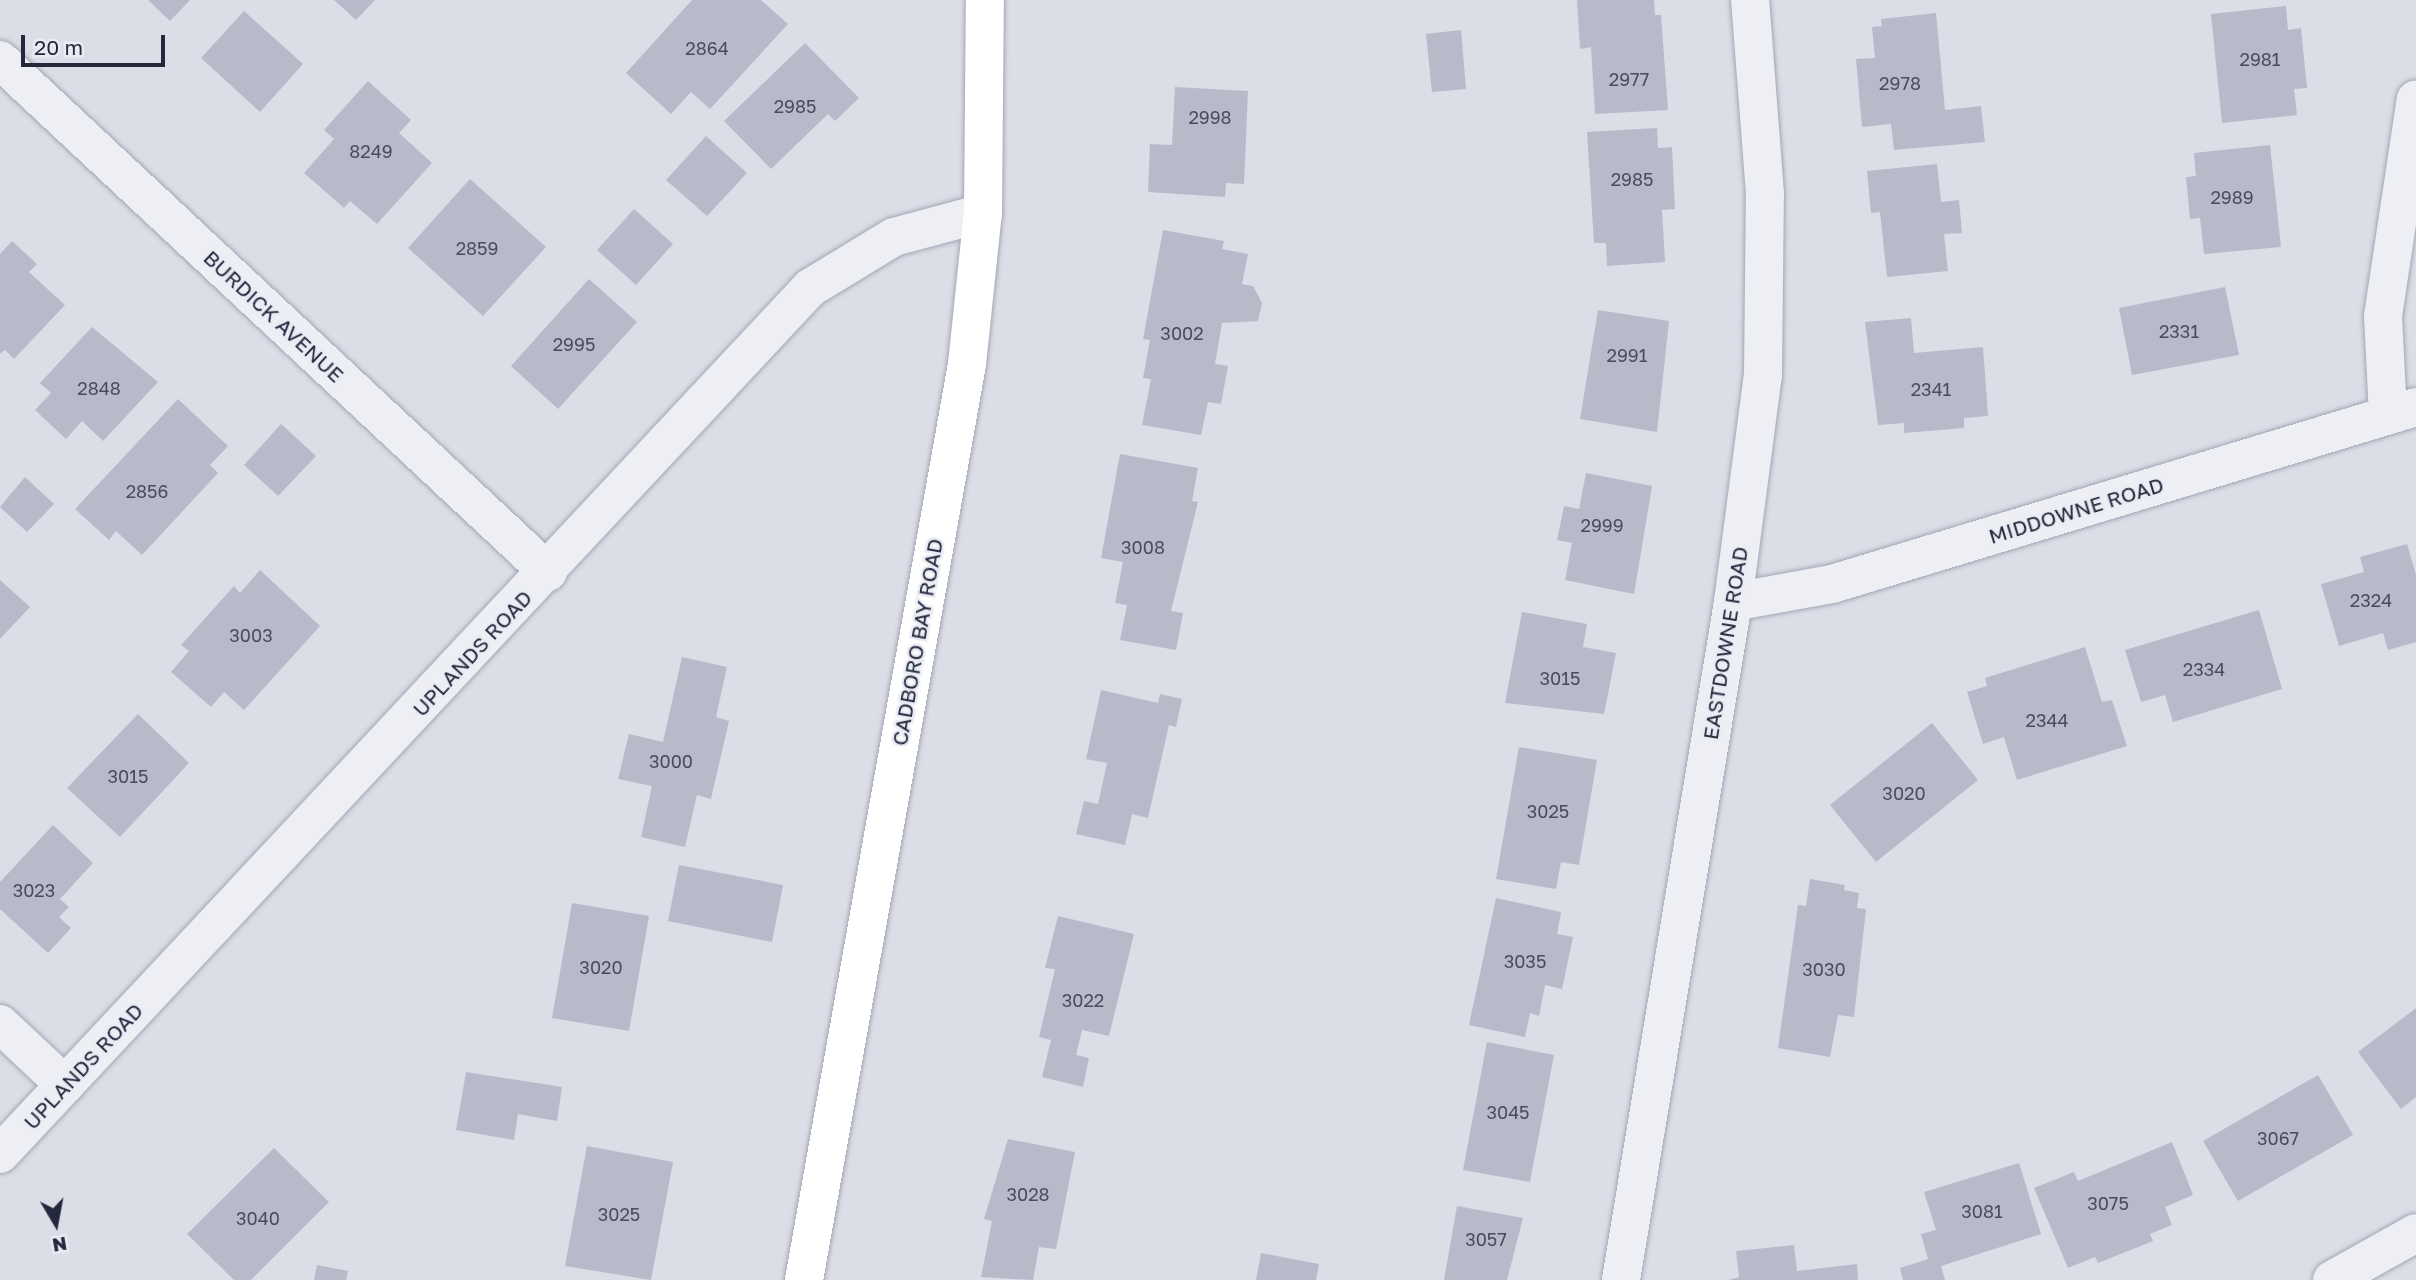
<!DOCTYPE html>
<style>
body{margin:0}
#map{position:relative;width:2416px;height:1280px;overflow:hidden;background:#dbdde7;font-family:"Golos Text",sans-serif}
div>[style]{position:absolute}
.building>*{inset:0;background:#b8baca}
.roads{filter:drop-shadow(0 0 2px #a4a7b4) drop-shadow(0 0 2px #a4a7b4)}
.street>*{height:38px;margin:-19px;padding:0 19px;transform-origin:19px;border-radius:19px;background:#eeeff5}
.secondary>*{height:38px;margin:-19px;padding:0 19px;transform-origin:19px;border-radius:19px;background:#fff}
span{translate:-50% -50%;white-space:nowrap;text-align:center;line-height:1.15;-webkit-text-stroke:5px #eaecf4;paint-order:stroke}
.number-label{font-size:18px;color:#494c60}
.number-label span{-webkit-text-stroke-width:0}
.street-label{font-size:21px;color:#24283d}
.north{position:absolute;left:21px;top:1189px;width:70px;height:70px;-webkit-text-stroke:5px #eaecf4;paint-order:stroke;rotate:170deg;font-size:19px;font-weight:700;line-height:28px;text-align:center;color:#24283d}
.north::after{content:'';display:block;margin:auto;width:24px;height:32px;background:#24283d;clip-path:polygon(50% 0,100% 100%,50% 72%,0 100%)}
.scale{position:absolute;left:21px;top:35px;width:144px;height:32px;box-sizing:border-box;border:4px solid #24283d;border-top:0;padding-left:9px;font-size:21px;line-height:24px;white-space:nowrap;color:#24283d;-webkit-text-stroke:5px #eaecf4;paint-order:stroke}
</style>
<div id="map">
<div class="building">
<i style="clip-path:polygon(148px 0,190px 0,170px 21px)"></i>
<i style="clip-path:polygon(334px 0,375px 0,356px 20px)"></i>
<i style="clip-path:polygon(692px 0,761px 0,788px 24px,710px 109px,691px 92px,671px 114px,626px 73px)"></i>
<i style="clip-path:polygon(1577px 0,1654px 0,1655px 15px,1661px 15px,1668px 110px,1595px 114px,1591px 47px,1580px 49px)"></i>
<i style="clip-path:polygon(2286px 6px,2288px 30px,2301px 28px,2307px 88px,2294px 89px,2297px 115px,2222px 123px,2211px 14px)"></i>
<i style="clip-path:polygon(244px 11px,303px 64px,260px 112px,201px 58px)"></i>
<i style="clip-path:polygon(1936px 13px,1945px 110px,1981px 106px,1985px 142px,1894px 150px,1891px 124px,1862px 127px,1856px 59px,1875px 58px,1872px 27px,1882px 26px,1881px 19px)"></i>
<i style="clip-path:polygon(1461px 30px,1466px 89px,1432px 92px,1426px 34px)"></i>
<i style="clip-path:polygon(805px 43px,859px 98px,835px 121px,828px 114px,771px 169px,724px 121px)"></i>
<i style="clip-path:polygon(368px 81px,411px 120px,399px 133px,432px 163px,377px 224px,350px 201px,344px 208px,304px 173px,334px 139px,324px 130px)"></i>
<i style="clip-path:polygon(1175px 87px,1248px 91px,1244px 184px,1226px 183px,1225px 197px,1148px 192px,1150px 144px,1172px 145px)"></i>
<i style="clip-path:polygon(1657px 128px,1658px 148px,1672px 147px,1675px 209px,1662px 210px,1665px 262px,1607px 266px,1606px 243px,1594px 243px,1587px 132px)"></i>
<i style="clip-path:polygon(706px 136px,747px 173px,707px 216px,666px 180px)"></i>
<i style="clip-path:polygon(2270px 145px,2281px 247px,2204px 254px,2200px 218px,2190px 219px,2186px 177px,2196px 176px,2194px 153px)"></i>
<i style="clip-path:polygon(1937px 164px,1941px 202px,1959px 200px,1962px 233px,1944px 234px,1948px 271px,1887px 277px,1880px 212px,1871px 213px,1867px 171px)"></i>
<i style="clip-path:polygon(470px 179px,546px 247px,483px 316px,408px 248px)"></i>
<i style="clip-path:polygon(634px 209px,673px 244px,636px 285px,597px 250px)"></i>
<i style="clip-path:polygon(1163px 230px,1224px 241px,1222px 249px,1248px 254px,1242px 284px,1253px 286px,1262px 303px,1258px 321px,1222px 323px,1215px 364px,1228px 366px,1221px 404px,1208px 402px,1201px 435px,1142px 425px,1151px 379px,1143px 378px,1150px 340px,1143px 339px)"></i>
<i style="clip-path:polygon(12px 241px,37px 264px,29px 272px,65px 305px,14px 359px,5px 350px,0 354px,0 254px)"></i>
<i style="clip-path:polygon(589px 279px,637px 322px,558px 409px,511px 366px)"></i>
<i style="clip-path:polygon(2225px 287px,2239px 355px,2132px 375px,2119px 308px)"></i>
<i style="clip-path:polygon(1598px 310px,1669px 321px,1657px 432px,1580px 419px)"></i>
<i style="clip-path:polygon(1911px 318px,1914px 353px,1983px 347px,1988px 416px,1964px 418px,1964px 428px,1904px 433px,1904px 423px,1878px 425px,1865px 322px)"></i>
<i style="clip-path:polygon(92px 327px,158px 382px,103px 441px,82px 421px,66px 439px,35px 410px,51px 393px,40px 383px)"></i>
<i style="clip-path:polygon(178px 399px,228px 446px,210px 465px,218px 473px,142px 555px,116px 531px,109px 540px,75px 509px)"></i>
<i style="clip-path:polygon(281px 424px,316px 456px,278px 496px,244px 465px)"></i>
<i style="clip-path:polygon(1120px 454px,1198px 468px,1192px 501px,1198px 502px,1171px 611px,1183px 613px,1176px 650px,1120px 640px,1127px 605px,1115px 603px,1123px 562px,1101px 558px)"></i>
<i style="clip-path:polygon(1586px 473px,1652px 486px,1634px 594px,1565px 580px,1572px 543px,1557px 540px,1564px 506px,1579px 509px)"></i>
<i style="clip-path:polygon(25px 477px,54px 504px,27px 532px,0 507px)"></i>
<i style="clip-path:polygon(2407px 544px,2416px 575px,2416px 642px,2388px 650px,2383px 633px,2339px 646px,2321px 584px,2364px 572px,2360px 557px)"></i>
<i style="clip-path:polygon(260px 570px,320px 626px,244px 710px,224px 692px,211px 707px,171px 672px,189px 651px,181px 645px,234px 586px,240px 593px)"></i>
<i style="clip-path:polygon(0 580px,30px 607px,0 639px)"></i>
<i style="clip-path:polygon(2259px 610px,2282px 689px,2173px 722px,2165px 695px,2141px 702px,2125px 650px)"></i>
<i style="clip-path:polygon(1522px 612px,1587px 624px,1583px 647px,1616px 653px,1604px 714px,1505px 703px)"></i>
<i style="clip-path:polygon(2085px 647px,2102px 702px,2112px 700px,2127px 746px,2017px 780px,2004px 737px,1983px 744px,1967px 692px,1987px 686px,1985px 678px)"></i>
<i style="clip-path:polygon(682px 657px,727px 667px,716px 717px,729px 721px,711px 799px,697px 795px,685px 847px,641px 837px,652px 786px,618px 779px,629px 734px,663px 742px)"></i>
<i style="clip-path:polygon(1101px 690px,1158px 703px,1160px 694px,1182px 699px,1176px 727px,1169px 725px,1148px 818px,1132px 814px,1125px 845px,1076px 834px,1084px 801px,1098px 804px,1107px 763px,1086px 759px)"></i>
<i style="clip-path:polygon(138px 714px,189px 763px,120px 837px,67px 788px)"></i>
<i style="clip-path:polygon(1932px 723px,1978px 780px,1876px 862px,1830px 805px)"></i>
<i style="clip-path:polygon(1519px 747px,1597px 760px,1579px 865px,1561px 862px,1556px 889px,1496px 879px)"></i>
<i style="clip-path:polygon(53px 825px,93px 863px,60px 899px,69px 907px,59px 917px,71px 928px,48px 953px,0 909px,0 882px)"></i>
<i style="clip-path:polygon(679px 865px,783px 885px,772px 942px,668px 921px)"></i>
<i style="clip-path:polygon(1810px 879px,1845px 885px,1844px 890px,1859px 893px,1857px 908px,1866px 909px,1854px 1017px,1838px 1015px,1830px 1057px,1778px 1048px,1798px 905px,1806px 906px)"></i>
<i style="clip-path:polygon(1496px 898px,1561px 912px,1557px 934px,1573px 937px,1562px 989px,1545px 985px,1539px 1016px,1530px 1013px,1525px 1037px,1469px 1025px)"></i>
<i style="clip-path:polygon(572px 903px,649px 916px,629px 1031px,552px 1018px)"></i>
<i style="clip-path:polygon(1058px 916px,1134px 934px,1109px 1036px,1082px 1030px,1076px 1055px,1089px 1058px,1083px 1087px,1042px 1077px,1051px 1040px,1039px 1037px,1055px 969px,1045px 968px)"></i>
<i style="clip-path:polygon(2416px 1008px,2416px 1097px,2401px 1109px,2358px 1052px)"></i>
<i style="clip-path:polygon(1487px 1042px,1554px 1055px,1530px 1182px,1463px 1170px)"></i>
<i style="clip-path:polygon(466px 1072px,562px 1087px,557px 1121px,518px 1114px,514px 1140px,456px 1130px)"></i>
<i style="clip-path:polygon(2318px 1075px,2353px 1135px,2238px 1201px,2203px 1141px)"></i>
<i style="clip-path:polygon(1008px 1139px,1075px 1152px,1056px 1249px,1039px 1247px,1033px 1280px,981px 1277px,992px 1221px,984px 1219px)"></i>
<i style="clip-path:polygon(2172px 1142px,2193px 1195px,2165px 1207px,2172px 1225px,2150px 1234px,2153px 1241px,2098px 1263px,2095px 1257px,2068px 1268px,2034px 1188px,2074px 1172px,2078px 1181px)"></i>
<i style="clip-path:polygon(587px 1146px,673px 1162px,651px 1280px,565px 1266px)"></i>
<i style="clip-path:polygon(274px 1148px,329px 1202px,251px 1280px,234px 1280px,187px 1234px)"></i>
<i style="clip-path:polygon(2019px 1163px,2041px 1234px,1941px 1266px,1945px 1280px,1903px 1280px,1900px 1268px,1928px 1259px,1921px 1234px,1936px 1230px,1924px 1192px)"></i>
<i style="clip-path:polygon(1457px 1206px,1523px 1218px,1507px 1280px,1444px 1280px)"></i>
<i style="clip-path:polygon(1794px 1245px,1797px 1271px,1857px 1264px,1858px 1280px,1729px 1280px,1739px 1277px,1736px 1251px)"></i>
<i style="clip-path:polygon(1261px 1253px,1319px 1264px,1316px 1280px,1256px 1280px)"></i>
<i style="clip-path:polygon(317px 1265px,348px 1271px,346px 1280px,314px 1280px)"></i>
</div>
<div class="roads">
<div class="street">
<i style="left:0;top:60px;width:750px;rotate:43.05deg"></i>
<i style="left:2388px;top:415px;width:99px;rotate:-92.9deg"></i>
<i style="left:2383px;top:316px;width:219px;rotate:-81.4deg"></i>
<i style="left:1733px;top:602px;width:101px;rotate:-10.3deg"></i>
<i style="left:1832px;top:584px;width:610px;rotate:-16.86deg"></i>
<i style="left:0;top:1024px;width:89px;rotate:43.2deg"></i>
<i style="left:0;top:1154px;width:1186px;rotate:-46.91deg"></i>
<i style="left:810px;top:288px;width:98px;rotate:-31.3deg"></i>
<i style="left:894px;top:237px;width:92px;rotate:-15.1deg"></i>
<i style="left:1621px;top:1280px;width:687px;rotate:-80.62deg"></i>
<i style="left:1733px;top:602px;width:229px;rotate:-82.5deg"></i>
<i style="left:1763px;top:375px;width:181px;rotate:-89.4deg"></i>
<i style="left:1765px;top:194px;width:195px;rotate:-94.4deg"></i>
<i style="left:2332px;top:1280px;width:96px;rotate:-29.2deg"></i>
</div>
<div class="secondary">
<i style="left:804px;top:1280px;width:930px;rotate:-79.91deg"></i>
<i style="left:967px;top:364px;width:152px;rotate:-84deg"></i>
<i style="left:983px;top:213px;width:213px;rotate:-89.5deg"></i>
</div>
</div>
<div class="number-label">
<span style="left:707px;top:48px">2864</span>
<span style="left:2260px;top:59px">2981</span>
<span style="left:1629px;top:79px">2977</span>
<span style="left:1900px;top:83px">2978</span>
<span style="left:795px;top:106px">2985</span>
<span style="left:1210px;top:117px">2998</span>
<span style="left:371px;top:151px">8249</span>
<span style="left:1632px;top:179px">2985</span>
<span style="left:2232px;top:197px">2989</span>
<span style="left:477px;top:248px">2859</span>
<span style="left:2179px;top:331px">2331</span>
<span style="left:1182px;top:333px">3002</span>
<span style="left:574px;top:344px">2995</span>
<span style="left:1627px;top:355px">2991</span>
<span style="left:99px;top:388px">2848</span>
<span style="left:1931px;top:389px">2341</span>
<span style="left:147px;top:491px">2856</span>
<span style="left:1602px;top:525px">2999</span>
<span style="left:1143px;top:547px">3008</span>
<span style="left:2371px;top:600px">2324</span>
<span style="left:251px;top:635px">3003</span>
<span style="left:2204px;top:669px">2334</span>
<span style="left:1560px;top:678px">3015</span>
<span style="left:2047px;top:720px">2344</span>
<span style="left:671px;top:761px">3000</span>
<span style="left:128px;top:776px">3015</span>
<span style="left:1904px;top:793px">3020</span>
<span style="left:1548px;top:811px">3025</span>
<span style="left:34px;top:890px">3023</span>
<span style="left:1525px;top:961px">3035</span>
<span style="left:601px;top:967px">3020</span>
<span style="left:1824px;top:969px">3030</span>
<span style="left:1083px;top:1000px">3022</span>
<span style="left:1508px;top:1112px">3045</span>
<span style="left:2278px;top:1138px">3067</span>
<span style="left:1028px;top:1194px">3028</span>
<span style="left:2108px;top:1203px">3075</span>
<span style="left:1982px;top:1211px">3081</span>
<span style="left:619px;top:1214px">3025</span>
<span style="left:258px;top:1218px">3040</span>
<span style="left:1486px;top:1239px">3057</span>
</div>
<div class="street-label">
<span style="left:274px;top:316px;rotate:43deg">BURDICK AVENUE</span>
<span style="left:2076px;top:510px;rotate:-17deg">MIDDOWNE ROAD</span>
<span style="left:917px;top:642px;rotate:-80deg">CADBORO BAY ROAD</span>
<span style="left:1725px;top:643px;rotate:-81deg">EASTDOWNE ROAD</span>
<span style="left:472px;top:653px;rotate:-47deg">UPLANDS ROAD</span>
<span style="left:83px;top:1066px;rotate:-47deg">UPLANDS ROAD</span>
</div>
<div class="north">N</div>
<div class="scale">20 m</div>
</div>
